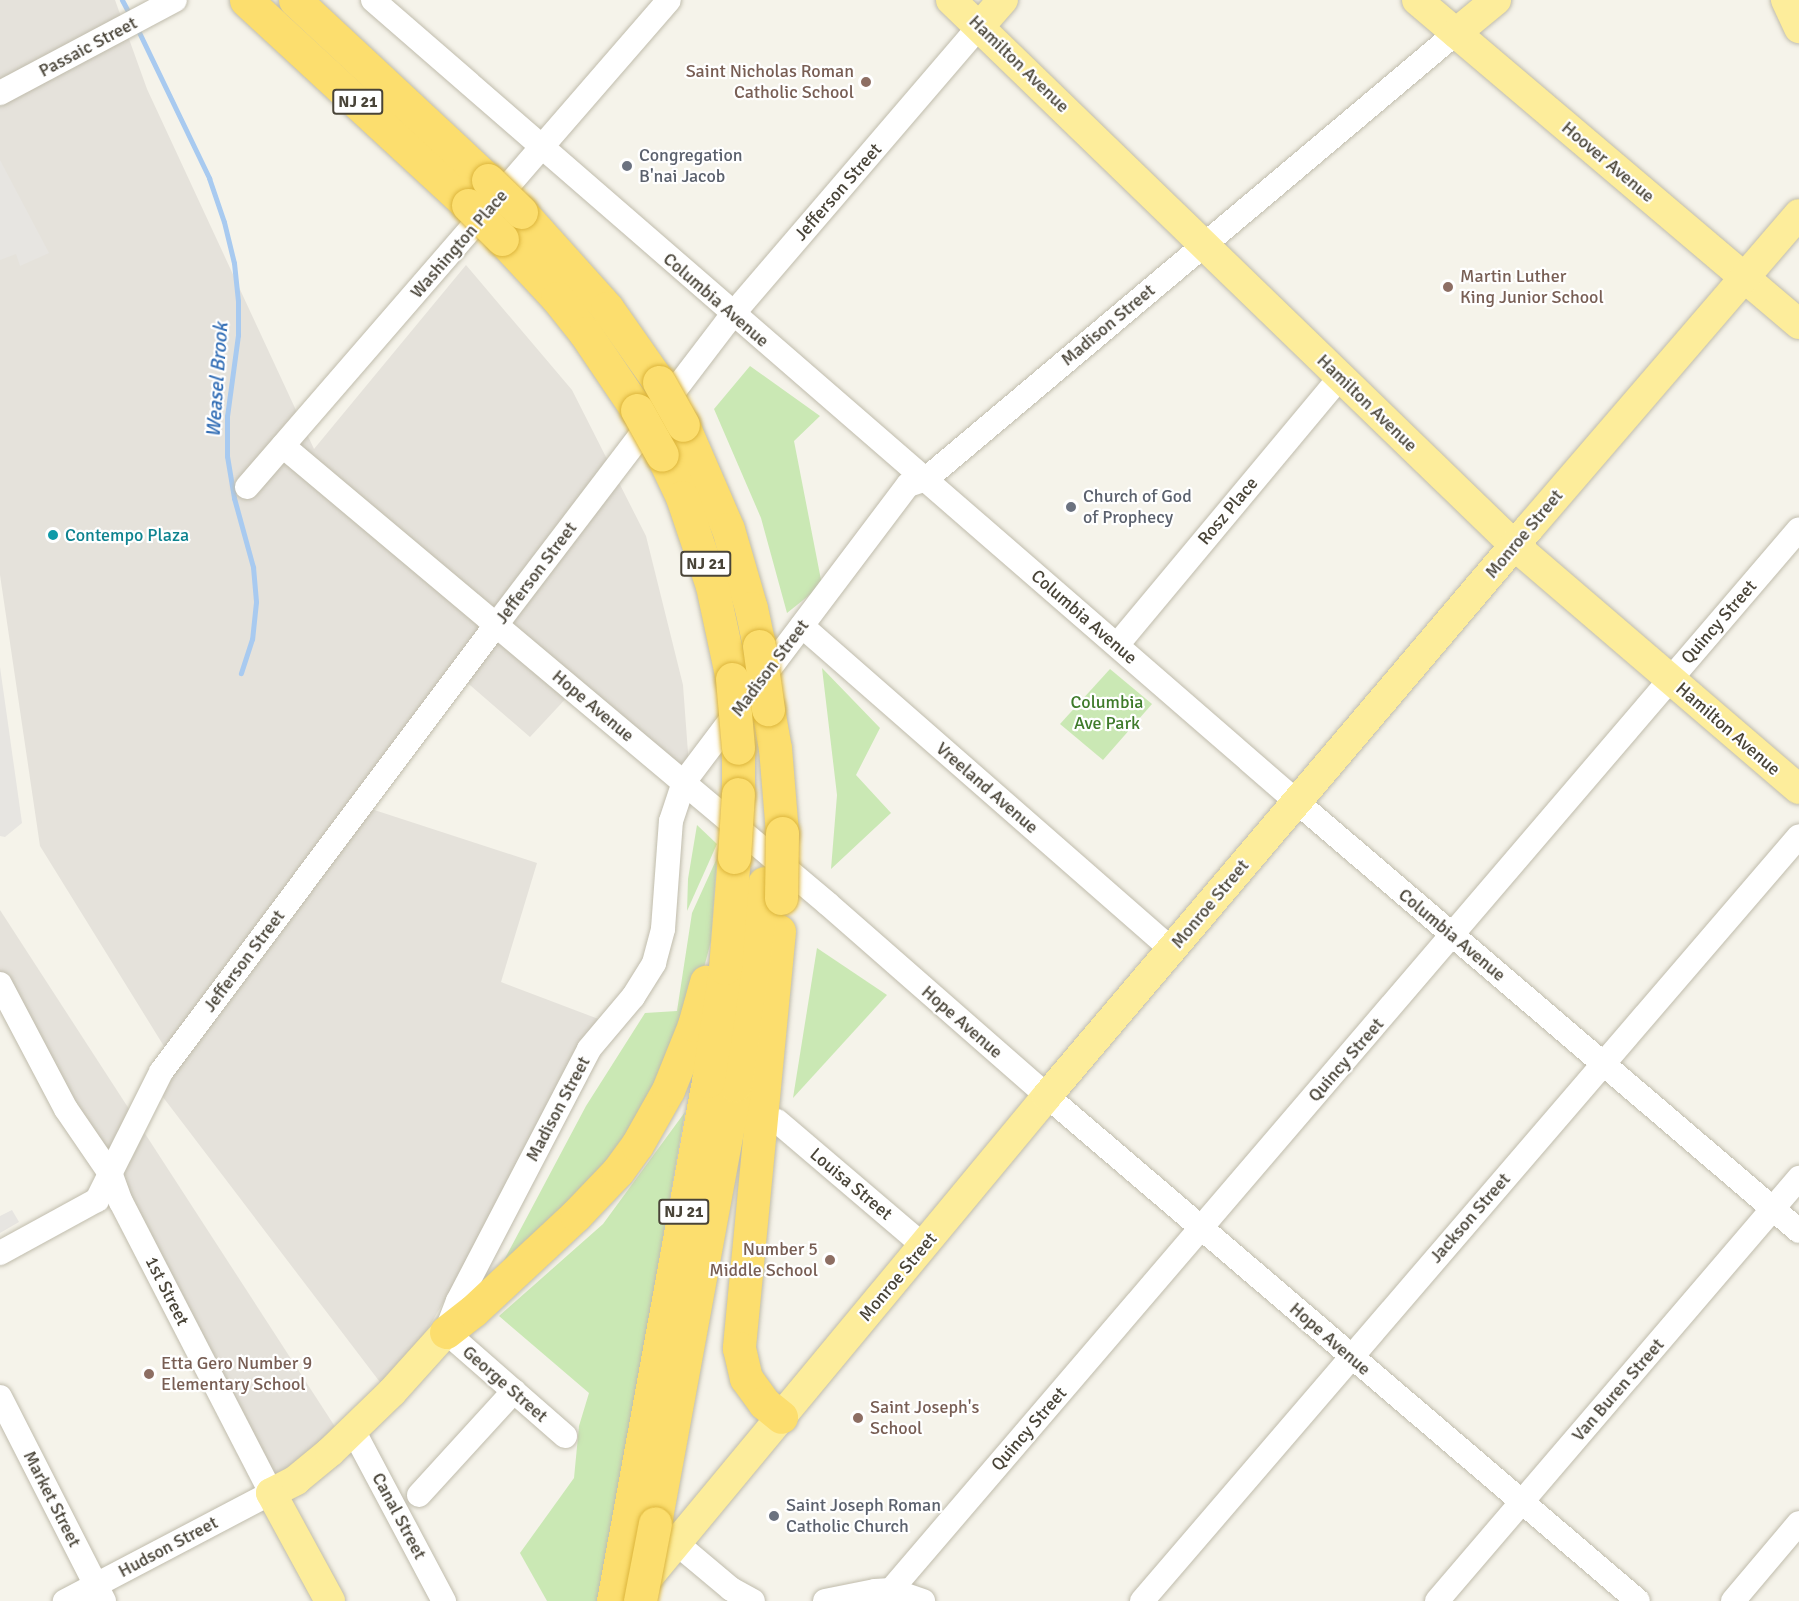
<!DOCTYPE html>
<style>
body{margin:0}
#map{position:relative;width:1799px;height:1601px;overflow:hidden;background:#f5f3ea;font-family:Signika,sans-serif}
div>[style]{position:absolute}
.industrial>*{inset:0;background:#e5e2db}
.green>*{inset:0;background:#cae8b4}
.parking>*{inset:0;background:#e7e5e1}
.stream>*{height:5px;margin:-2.5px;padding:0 2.5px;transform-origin:2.5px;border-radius:2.5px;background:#a8caf0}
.roads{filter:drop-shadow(0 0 2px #c0bcac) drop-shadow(0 0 2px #c0bcac)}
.minor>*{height:24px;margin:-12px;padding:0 12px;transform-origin:12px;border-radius:12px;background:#fff}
.major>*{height:30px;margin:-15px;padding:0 15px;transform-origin:15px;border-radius:15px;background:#fded9b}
.highway>*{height:33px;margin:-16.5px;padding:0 16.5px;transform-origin:16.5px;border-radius:16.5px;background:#fcde6e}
.bridges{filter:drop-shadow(0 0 2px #dcb53c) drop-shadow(0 0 2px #dcb53c)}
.highway-bridge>*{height:33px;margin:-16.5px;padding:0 16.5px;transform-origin:16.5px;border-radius:16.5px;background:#fcde6e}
.dots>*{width:16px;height:16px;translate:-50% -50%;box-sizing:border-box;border:3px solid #fff;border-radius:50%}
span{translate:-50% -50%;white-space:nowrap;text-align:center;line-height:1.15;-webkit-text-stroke:4.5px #fff;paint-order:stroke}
.shield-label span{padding:2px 4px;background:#fff;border:2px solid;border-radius:4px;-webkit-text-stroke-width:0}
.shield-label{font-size:16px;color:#494438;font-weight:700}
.street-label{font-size:18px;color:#494438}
.education-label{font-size:18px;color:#785e54}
.right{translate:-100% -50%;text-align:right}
.left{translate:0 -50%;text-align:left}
.worship-label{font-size:18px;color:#5b616d}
.culture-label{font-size:18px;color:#0d838f}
.park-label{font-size:18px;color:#3f7b2b}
.water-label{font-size:20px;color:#316db5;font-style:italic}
</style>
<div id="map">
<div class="industrial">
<i style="clip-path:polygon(0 0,115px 0,147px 89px,314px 449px,466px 265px,572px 390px,646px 536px,683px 685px,691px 793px,571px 693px,530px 737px,456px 673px,359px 805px,537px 863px,501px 982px,609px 1023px,389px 1394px,153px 1084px,170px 1056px,40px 846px,0 575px)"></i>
<i style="clip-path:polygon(0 910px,343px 1439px,271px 1497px,0 986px)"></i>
</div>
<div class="green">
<i style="clip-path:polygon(750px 366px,820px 416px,794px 441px,822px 585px,787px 613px,761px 518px,714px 409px)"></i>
<i style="clip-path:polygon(822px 668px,880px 728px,856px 775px,891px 813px,831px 869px,837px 795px)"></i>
<i style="clip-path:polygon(1110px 669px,1152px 704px,1103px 760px,1060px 724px)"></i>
<i style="clip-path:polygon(697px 825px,717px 844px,687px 911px,688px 879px)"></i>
<i style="clip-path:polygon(717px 858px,711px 941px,693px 1010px,629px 1145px,486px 1294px,586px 1106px,645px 1013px,677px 1011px,692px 913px)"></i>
<i style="clip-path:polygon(817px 948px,887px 995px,793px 1098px)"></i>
<i style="clip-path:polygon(685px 1112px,599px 1601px,547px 1601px,520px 1553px,574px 1478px,579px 1426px,589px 1393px,499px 1316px,603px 1224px)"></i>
</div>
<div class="parking">
<i style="clip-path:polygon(0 160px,49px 253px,20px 266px,16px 254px,0 260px)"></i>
<i style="clip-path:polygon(0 667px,22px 823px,5px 837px,0 836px)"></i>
<i style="clip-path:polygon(12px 1210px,19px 1222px,0 1233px,0 1216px)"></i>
</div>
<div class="stream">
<i style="left:122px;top:0;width:17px;rotate:62deg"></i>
<i style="left:136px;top:26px;width:169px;rotate:64.3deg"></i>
<i style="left:209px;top:178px;width:46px;rotate:71.2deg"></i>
<i style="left:224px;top:222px;width:42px;rotate:76.3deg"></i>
<i style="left:234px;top:263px;width:38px;rotate:84deg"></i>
<i style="left:238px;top:301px;width:34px;rotate:90deg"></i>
<i style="left:238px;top:335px;width:82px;rotate:97.7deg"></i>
<i style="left:227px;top:416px;width:40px;rotate:90deg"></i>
<i style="left:227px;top:456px;width:43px;rotate:80.5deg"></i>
<i style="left:234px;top:498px;width:72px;rotate:74.6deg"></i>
<i style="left:253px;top:567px;width:35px;rotate:85deg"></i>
<i style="left:256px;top:602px;width:37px;rotate:96deg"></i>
<i style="left:252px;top:639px;width:36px;rotate:108deg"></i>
</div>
<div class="roads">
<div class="minor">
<i style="left:373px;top:0;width:1224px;rotate:40.96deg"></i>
<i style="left:1297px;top:802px;width:660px;rotate:40.52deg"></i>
<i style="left:0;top:93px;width:198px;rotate:-28deg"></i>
<i style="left:283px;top:446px;width:712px;rotate:40.04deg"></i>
<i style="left:828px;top:904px;width:291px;rotate:41.2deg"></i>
<i style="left:1047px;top:1096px;width:777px;rotate:40.51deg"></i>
<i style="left:247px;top:487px;width:644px;rotate:-49.09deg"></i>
<i style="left:802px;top:626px;width:492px;rotate:41.2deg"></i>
<i style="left:1117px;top:645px;width:349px;rotate:-50.2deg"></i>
<i style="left:0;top:984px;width:141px;rotate:62.2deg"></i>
<i style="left:66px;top:1109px;width:80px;rotate:55.7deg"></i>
<i style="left:111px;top:1175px;width:29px;rotate:70deg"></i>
<i style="left:121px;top:1202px;width:327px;rotate:62.7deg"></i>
<i style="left:271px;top:1493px;width:233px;rotate:152.3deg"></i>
<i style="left:777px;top:1121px;width:193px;rotate:40.4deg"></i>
<i style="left:0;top:1253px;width:111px;rotate:-28.7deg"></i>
<i style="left:97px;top:1200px;width:143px;rotate:-63.4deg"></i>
<i style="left:161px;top:1072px;width:559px;rotate:-53.15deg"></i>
<i style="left:496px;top:625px;width:390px;rotate:-52.7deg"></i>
<i style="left:732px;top:315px;width:381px;rotate:-49.4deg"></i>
<i style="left:0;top:1397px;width:229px;rotate:63deg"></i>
<i style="left:353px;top:1430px;width:194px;rotate:62deg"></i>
<i style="left:565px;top:1436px;width:158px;rotate:-138.8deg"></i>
<i style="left:446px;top:1332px;width:33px;rotate:-69deg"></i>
<i style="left:458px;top:1301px;width:284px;rotate:-62.5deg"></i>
<i style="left:589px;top:1049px;width:68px;rotate:-49.8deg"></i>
<i style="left:633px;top:997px;width:40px;rotate:-58deg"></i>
<i style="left:654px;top:963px;width:35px;rotate:-75deg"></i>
<i style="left:663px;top:929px;width:108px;rotate:-85.8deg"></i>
<i style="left:671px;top:821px;width:41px;rotate:-71.6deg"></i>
<i style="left:684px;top:782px;width:372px;rotate:-53deg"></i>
<i style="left:908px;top:485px;width:19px;rotate:-18deg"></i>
<i style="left:926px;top:479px;width:693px;rotate:-40.08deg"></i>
<i style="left:419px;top:1495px;width:141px;rotate:-47.6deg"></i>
<i style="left:675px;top:1542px;width:73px;rotate:40deg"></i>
<i style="left:731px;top:1589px;width:25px;rotate:29deg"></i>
<i style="left:891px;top:1590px;width:1396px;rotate:-49.44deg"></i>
<i style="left:825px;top:1601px;width:51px;rotate:-11.3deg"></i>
<i style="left:875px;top:1591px;width:16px;rotate:-4deg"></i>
<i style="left:891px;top:1590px;width:34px;rotate:19deg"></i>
<i style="left:1142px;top:1601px;width:1008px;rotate:-49.34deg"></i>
<i style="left:1437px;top:1601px;width:557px;rotate:-49.44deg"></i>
<i style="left:1733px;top:1601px;width:102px;rotate:-49.8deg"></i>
</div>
<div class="major">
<i style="left:951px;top:0;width:784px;rotate:44.07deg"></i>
<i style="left:1514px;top:545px;width:375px;rotate:40.6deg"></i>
<i style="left:1417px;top:0;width:501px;rotate:40.3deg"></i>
<i style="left:1786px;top:0;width:31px;rotate:65deg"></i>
<i style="left:980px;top:26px;width:35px;rotate:-49deg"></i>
<i style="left:1456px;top:33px;width:52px;rotate:-39.5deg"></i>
<i style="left:640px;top:1587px;width:638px;rotate:-50.34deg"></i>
<i style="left:1047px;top:1096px;width:745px;rotate:-49.68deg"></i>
<i style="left:1529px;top:528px;width:414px;rotate:-49.3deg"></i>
<i style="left:330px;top:1601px;width:123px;rotate:-118.6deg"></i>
<i style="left:271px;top:1493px;width:28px;rotate:-27deg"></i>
<i style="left:296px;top:1480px;width:44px;rotate:-39.5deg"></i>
<i style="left:330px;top:1452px;width:86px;rotate:-44.1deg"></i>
<i style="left:392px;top:1392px;width:81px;rotate:-48deg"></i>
</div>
<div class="highway">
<i style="left:246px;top:0;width:302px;rotate:42.7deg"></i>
<i style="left:295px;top:0;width:264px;rotate:43deg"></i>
<i style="left:521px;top:212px;width:129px;rotate:48.1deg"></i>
<i style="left:607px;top:308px;width:90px;rotate:54.9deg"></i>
<i style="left:502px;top:239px;width:81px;rotate:47deg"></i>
<i style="left:557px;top:298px;width:45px;rotate:51.3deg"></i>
<i style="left:585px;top:333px;width:93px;rotate:56deg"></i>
<i style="left:683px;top:425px;width:113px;rotate:66.6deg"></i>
<i style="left:728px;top:529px;width:82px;rotate:73.8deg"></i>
<i style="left:751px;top:608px;width:39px;rotate:78deg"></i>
<i style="left:662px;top:455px;width:47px;rotate:64.5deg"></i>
<i style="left:682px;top:497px;width:94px;rotate:71.4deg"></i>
<i style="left:712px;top:586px;width:95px;rotate:77.9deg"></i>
<i style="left:768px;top:709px;width:40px;rotate:80deg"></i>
<i style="left:775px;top:748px;width:85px;rotate:85.3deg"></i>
<i style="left:738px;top:748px;width:46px;rotate:90deg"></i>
<i style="left:779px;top:931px;width:419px;rotate:95.5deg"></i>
<i style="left:739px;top:1348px;width:31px;rotate:77deg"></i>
<i style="left:746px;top:1378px;width:31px;rotate:54deg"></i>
<i style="left:764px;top:1403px;width:22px;rotate:39deg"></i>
<i style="left:446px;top:1332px;width:34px;rotate:-38deg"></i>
<i style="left:473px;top:1311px;width:141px;rotate:-43deg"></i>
<i style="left:576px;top:1215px;width:61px;rotate:-46.3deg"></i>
<i style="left:618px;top:1171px;width:32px;rotate:-54deg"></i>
<i style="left:637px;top:1145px;width:63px;rotate:-60.6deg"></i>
<i style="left:668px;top:1090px;width:70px;rotate:-68.2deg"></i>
<i style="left:694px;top:1025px;width:45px;rotate:-74.4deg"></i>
<i style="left:655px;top:1523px;width:445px;rotate:-79.6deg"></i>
<i style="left:735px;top:1085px;width:204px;rotate:-81.8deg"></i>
<i style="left:613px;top:1601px;width:529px;rotate:-79.65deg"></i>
<i style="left:708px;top:1081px;width:114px;rotate:-81.4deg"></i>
<i style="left:725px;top:968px;width:111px;rotate:-85.4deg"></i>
</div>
</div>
<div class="bridges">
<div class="highway-bridge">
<i style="left:488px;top:180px;width:46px;rotate:44.1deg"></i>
<i style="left:468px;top:205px;width:48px;rotate:45deg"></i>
<i style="left:659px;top:382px;width:49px;rotate:60.8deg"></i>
<i style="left:637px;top:410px;width:51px;rotate:60.9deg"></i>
<i style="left:759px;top:646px;width:64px;rotate:81.9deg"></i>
<i style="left:732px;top:679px;width:69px;rotate:85deg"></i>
<i style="left:734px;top:857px;width:63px;rotate:-86.4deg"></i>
<i style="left:781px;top:898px;width:65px;rotate:-89.1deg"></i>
<i style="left:640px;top:1601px;width:79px;rotate:-79.1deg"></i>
</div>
</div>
<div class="dots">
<i style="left:866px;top:82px;background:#8d6e63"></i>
<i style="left:627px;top:166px;background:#6b7280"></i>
<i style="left:1448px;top:287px;background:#8d6e63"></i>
<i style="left:1071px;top:507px;background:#6b7280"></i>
<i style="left:53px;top:535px;background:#0f9aa8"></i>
<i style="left:830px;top:1260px;background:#8d6e63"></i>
<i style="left:149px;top:1374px;background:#8d6e63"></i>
<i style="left:858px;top:1418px;background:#8d6e63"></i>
<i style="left:774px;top:1516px;background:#6b7280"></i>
</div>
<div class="shield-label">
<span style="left:358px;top:102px">NJ 21</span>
<span style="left:706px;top:564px">NJ 21</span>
<span style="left:684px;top:1212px">NJ 21</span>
</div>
<div class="street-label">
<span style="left:88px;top:47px;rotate:-28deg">Passaic Street</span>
<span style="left:1019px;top:64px;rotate:44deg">Hamilton Avenue</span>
<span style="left:1608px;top:162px;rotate:40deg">Hoover Avenue</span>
<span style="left:838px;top:192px;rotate:-49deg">Jefferson Street</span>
<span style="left:459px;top:244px;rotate:-49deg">Washington Place</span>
<span style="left:716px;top:300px;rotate:41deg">Columbia Avenue</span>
<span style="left:1108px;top:325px;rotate:-40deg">Madison Street</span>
<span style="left:1367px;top:403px;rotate:44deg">Hamilton Avenue</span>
<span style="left:1228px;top:511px;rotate:-50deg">Rosz Place</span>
<span style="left:1524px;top:534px;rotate:-50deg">Monroe Street</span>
<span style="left:536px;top:573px;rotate:-53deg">Jefferson Street</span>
<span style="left:1084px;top:617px;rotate:41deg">Columbia Avenue</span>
<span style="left:1719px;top:622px;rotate:-49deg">Quincy Street</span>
<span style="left:770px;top:668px;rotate:-53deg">Madison Street</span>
<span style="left:593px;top:706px;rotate:40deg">Hope Avenue</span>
<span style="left:1728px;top:729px;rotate:41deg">Hamilton Avenue</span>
<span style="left:987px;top:788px;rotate:41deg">Vreeland Avenue</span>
<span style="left:1210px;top:904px;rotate:-50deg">Monroe Street</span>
<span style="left:1452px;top:935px;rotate:40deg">Columbia Avenue</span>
<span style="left:244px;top:961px;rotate:-53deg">Jefferson Street</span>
<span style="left:962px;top:1022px;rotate:41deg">Hope Avenue</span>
<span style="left:1346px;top:1060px;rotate:-49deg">Quincy Street</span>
<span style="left:558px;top:1109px;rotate:-62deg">Madison Street</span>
<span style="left:851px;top:1184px;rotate:40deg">Louisa Street</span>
<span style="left:1470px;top:1218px;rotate:-49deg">Jackson Street</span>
<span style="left:898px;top:1277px;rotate:-50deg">Monroe Street</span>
<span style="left:167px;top:1291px;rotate:63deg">1st Street</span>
<span style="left:1330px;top:1339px;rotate:41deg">Hope Avenue</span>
<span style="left:505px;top:1384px;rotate:41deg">George Street</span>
<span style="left:1618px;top:1390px;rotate:-49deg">Van Buren Street</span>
<span style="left:1029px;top:1429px;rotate:-49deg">Quincy Street</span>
<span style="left:52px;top:1499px;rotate:63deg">Market Street</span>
<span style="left:399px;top:1516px;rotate:62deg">Canal Street</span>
<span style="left:168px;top:1547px;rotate:-28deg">Hudson Street</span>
</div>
<div class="education-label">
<span class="right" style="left:854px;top:82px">Saint Nicholas Roman<br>Catholic School</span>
<span class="left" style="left:1460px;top:287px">Martin Luther<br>King Junior School</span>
<span class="right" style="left:818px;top:1260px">Number 5<br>Middle School</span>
<span class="left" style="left:161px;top:1374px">Etta Gero Number 9<br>Elementary School</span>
<span class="left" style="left:870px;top:1418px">Saint Joseph's<br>School</span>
</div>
<div class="worship-label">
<span class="left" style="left:639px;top:166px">Congregation<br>B'nai Jacob</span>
<span class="left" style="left:1083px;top:507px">Church of God<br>of Prophecy</span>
<span class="left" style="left:786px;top:1516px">Saint Joseph Roman<br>Catholic Church</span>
</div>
<div class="culture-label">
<span class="left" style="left:65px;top:535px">Contempo Plaza</span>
</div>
<div class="park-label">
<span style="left:1107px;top:713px">Columbia<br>Ave Park</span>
</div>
<div class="water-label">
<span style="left:217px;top:380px;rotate:-86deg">Weasel Brook</span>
</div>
</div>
